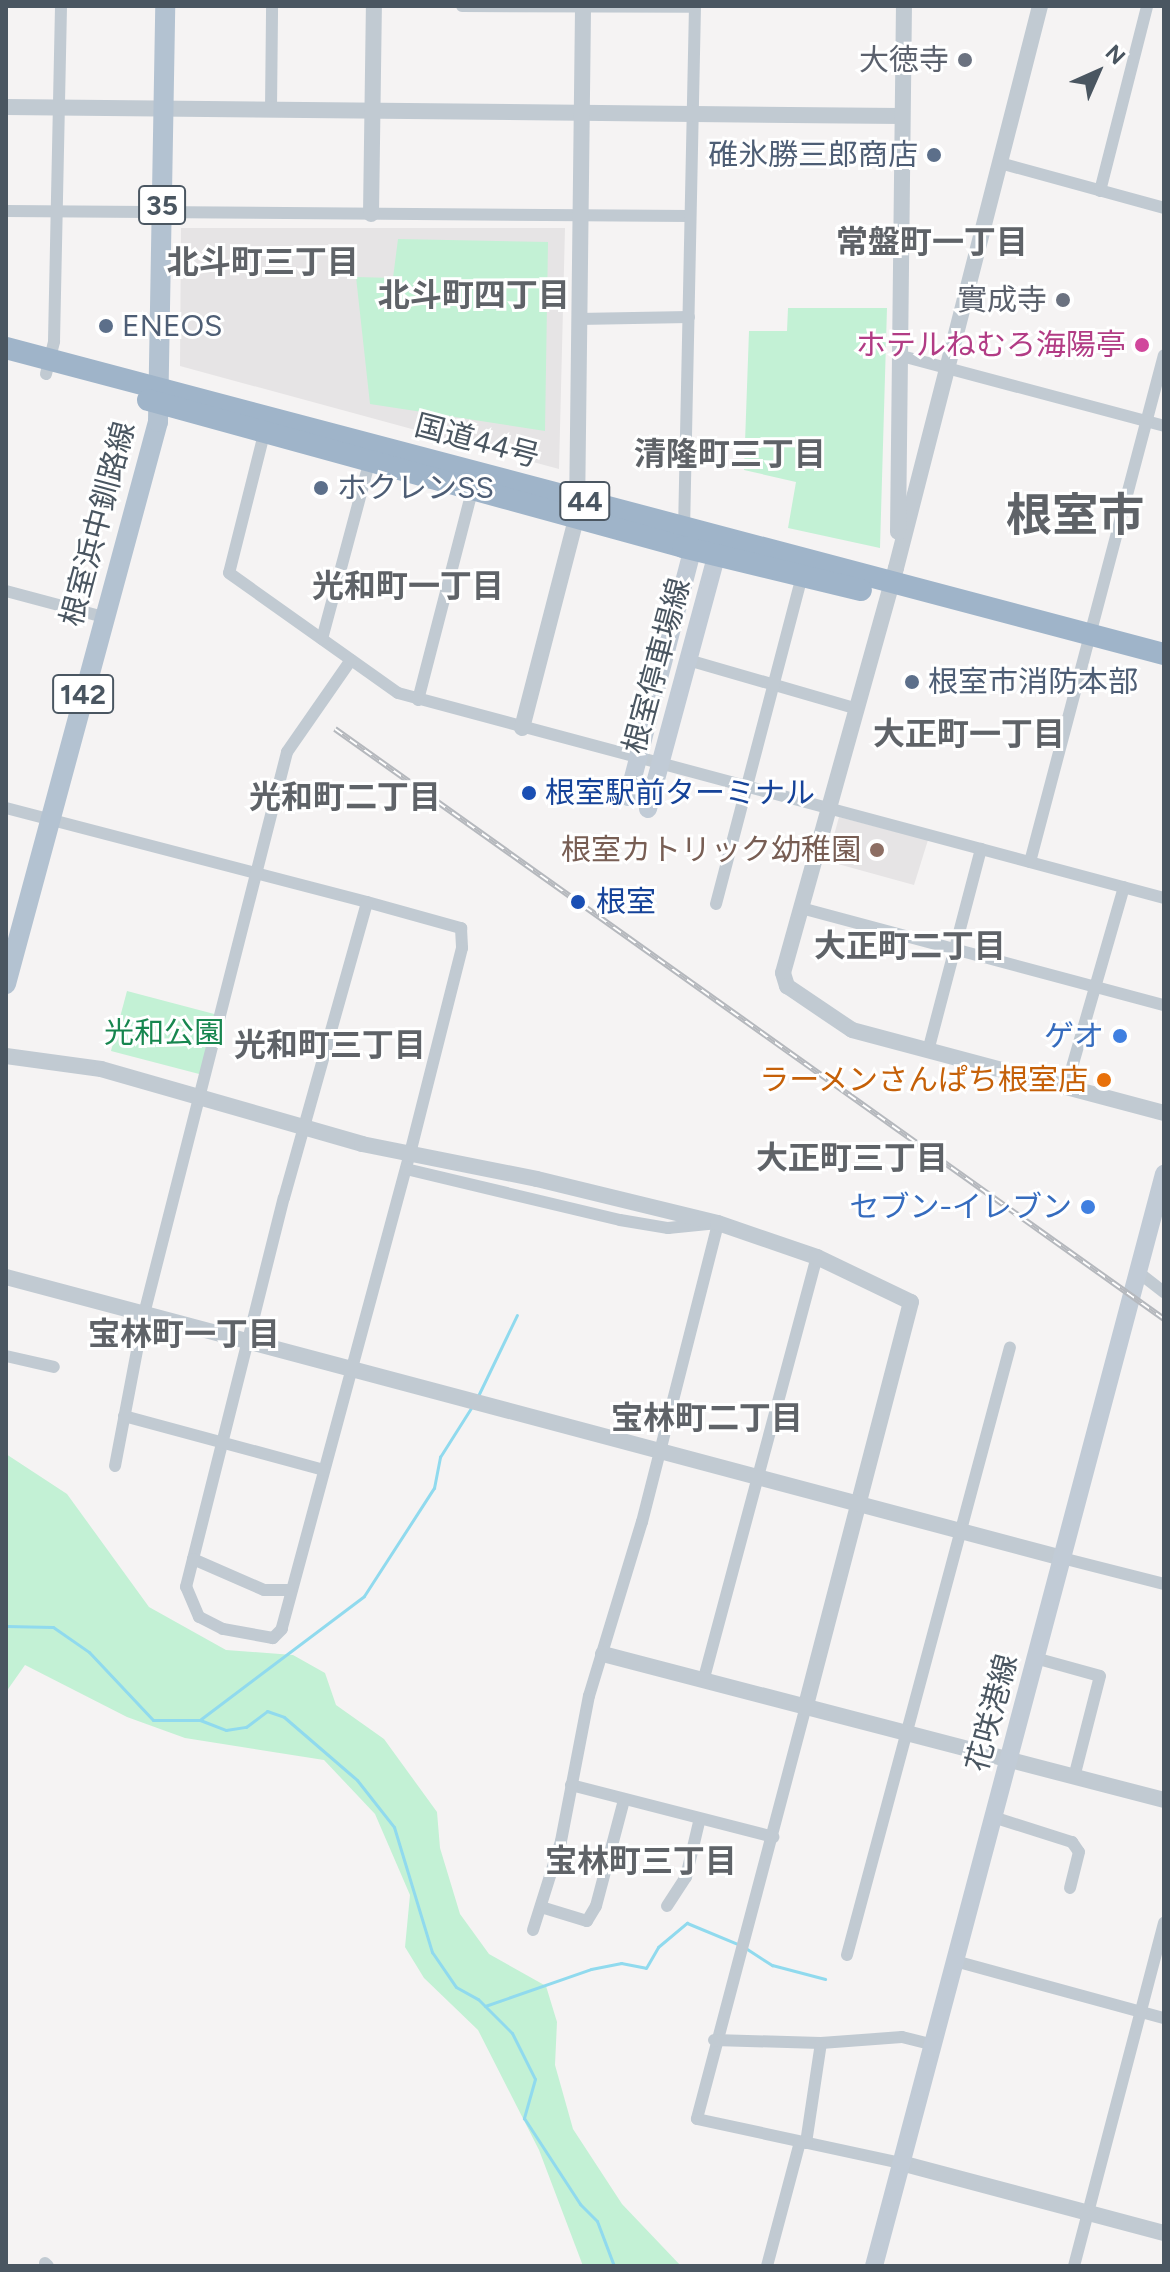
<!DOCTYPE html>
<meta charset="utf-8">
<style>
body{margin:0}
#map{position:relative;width:1170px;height:2272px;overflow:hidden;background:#f5f3f3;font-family:Figtree,"Noto Sans JP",sans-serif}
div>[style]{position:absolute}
.education>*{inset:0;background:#e6e4e5}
.green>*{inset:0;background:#c3f1d5}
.stream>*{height:3px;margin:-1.5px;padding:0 1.5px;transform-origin:1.5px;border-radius:1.5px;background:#90daee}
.minor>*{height:12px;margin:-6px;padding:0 6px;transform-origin:6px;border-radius:6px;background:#c1cad2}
.tertiary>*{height:16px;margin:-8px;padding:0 8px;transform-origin:8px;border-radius:8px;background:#c1cad2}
.secondary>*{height:18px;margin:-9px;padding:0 9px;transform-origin:9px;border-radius:9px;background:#c1cbd6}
.primary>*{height:20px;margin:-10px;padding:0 10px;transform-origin:10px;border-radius:10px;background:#b3c2d1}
.trunk>*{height:22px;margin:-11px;padding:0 11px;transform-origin:11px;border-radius:11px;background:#9fb4c9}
.rail>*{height:6px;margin-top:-3px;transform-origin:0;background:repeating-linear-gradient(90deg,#fff 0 9px,#b5b8bd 0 18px);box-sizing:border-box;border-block:2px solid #b5b8bd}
.dots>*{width:22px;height:22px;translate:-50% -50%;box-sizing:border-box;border:4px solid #fff;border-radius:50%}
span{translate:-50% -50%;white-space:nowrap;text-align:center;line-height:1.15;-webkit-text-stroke:6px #fff;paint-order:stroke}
.shield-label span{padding:2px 6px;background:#fff;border:2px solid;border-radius:6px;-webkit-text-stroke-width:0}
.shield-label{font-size:28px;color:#4a5661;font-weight:700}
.worship-label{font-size:30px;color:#5b616d}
.right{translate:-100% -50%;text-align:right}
.service-label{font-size:30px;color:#4e5e75}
.left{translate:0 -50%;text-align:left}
.hotel-label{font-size:30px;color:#b23c85}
.street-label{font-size:30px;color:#4a5661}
.transit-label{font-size:30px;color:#164399}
.education-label{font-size:30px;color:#785e54}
.park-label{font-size:30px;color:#17864f}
.shop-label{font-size:30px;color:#366cbe}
.food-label{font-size:30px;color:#c56008}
.neighbourhood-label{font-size:32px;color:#5f6368;font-weight:700}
.town-label{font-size:46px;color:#5f6368;font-weight:700}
.frame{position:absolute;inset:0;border:8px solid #4a5661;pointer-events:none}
.north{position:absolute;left:1058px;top:32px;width:80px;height:80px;-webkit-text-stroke:6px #fff;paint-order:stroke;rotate:45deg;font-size:22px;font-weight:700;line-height:32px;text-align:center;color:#4a5661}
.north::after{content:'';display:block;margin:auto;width:28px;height:36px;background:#4a5661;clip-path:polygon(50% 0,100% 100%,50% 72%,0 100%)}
</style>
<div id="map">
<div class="education">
<i style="clip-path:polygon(181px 228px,565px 228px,559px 469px,180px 366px)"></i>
<i style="clip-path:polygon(839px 817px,928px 840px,914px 885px,827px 861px)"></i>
</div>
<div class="green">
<i style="clip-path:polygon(398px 239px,548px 242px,545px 431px,370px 404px,356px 277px,393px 278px)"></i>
<i style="clip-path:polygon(788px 308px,887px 308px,880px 548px,788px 528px,796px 482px,744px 470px,749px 331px,787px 331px)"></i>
<i style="clip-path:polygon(127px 991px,218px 1015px,203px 1075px,111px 1051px)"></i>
<i style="clip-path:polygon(6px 1454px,67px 1494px,149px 1607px,226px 1650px,293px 1655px,325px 1673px,336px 1705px,384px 1739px,437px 1812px,440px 1848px,460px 1914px,489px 1954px,546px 1986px,557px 2022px,555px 2065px,573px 2129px,622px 2204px,681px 2266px,583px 2266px,539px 2150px,478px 2030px,424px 1978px,405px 1947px,410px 1895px,375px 1814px,324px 1760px,185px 1738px,127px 1717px,25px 1665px,6px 1692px)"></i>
</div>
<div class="stream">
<i style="left:477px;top:1398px;width:92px;rotate:-64.3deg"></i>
<i style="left:6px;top:1626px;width:47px;rotate:1.2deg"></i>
<i style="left:53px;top:1627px;width:44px;rotate:34.8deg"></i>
<i style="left:89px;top:1652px;width:93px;rotate:46.7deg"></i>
<i style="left:153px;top:1720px;width:47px"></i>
<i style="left:200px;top:1720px;width:28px;rotate:21deg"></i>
<i style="left:226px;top:1730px;width:20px;rotate:-9deg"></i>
<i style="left:246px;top:1727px;width:26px;rotate:-37deg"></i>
<i style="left:267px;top:1711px;width:18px;rotate:19deg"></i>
<i style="left:284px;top:1717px;width:96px;rotate:40.8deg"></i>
<i style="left:357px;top:1780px;width:60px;rotate:51.8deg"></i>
<i style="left:394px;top:1827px;width:131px;rotate:73.1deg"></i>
<i style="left:432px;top:1952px;width:42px;rotate:55.6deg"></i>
<i style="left:456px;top:1987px;width:25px;rotate:29deg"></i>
<i style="left:478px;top:1999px;width:48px;rotate:45deg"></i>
<i style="left:512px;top:2033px;width:51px;rotate:63.4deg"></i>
<i style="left:535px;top:2079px;width:41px;rotate:105.8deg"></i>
<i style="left:524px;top:2118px;width:103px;rotate:56.9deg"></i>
<i style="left:580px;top:2204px;width:24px;rotate:45deg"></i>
<i style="left:597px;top:2221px;width:48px;rotate:69.3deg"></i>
<i style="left:201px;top:1719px;width:204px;rotate:-37deg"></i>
<i style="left:364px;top:1596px;width:129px;rotate:-57.1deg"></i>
<i style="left:434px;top:1488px;width:32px;rotate:-79deg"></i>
<i style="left:440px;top:1457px;width:58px;rotate:-57.7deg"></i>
<i style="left:747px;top:1949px;width:30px;rotate:33deg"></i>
<i style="left:772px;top:1965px;width:55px;rotate:14.8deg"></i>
<i style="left:485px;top:2006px;width:112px;rotate:-19.2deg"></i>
<i style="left:591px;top:1969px;width:31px;rotate:-11deg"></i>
<i style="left:621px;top:1963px;width:25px;rotate:11deg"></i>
<i style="left:646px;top:1968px;width:24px;rotate:-60deg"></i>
<i style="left:658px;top:1947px;width:38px;rotate:-40deg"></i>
<i style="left:687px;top:1923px;width:57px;rotate:22.5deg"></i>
</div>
<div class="minor">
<i style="left:462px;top:6px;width:233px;rotate:0.2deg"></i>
<i style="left:271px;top:109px;width:103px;rotate:-89.4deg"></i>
<i style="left:1000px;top:163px;width:170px;rotate:15.3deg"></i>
<i style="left:1100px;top:191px;width:191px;rotate:-75.7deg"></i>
<i style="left:6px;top:211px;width:684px;rotate:0.42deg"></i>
<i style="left:578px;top:319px;width:111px;rotate:-1deg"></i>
<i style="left:898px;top:355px;width:275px;rotate:14.9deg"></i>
<i style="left:46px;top:374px;width:34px;rotate:-76deg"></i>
<i style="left:54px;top:341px;width:335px;rotate:-88.8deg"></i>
<i style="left:265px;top:430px;width:147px;rotate:104.1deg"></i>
<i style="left:229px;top:573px;width:207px;rotate:35.4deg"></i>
<i style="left:398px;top:693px;width:793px;rotate:14.98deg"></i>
<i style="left:684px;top:531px;width:525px;rotate:-88.8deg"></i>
<i style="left:6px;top:591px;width:101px;rotate:14.9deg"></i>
<i style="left:322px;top:639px;width:185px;rotate:-75deg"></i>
<i style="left:688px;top:660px;width:173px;rotate:16.1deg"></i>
<i style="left:418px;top:700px;width:219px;rotate:-75.5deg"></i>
<i style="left:6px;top:808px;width:373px;rotate:14.6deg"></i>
<i style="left:367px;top:902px;width:98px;rotate:15.5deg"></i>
<i style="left:461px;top:928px;width:20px;rotate:87deg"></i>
<i style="left:462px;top:948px;width:211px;rotate:104.2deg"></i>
<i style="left:410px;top:1153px;width:493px;rotate:105.1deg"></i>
<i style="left:282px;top:1629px;width:13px;rotate:135deg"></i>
<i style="left:273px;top:1638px;width:51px;rotate:-169.8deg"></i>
<i style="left:223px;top:1629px;width:27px;rotate:-153deg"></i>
<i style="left:199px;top:1617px;width:33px;rotate:-113deg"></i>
<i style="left:186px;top:1587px;width:401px;rotate:-75.9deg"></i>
<i style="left:284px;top:1198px;width:307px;rotate:-74.3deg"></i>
<i style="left:1030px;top:862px;width:524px;rotate:-75.2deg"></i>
<i style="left:716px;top:904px;width:339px;rotate:-75.3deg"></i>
<i style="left:801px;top:908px;width:376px;rotate:15deg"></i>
<i style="left:928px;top:1051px;width:209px;rotate:-75.3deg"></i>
<i style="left:1066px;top:1088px;width:209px;rotate:-73.9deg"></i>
<i style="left:406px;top:1169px;width:220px;rotate:13.4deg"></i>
<i style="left:620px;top:1220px;width:49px;rotate:9.5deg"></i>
<i style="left:668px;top:1228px;width:50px;rotate:-5.7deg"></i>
<i style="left:1138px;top:1272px;width:33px;rotate:38deg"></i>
<i style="left:6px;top:1356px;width:49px;rotate:12.9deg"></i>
<i style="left:124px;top:1416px;width:207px;rotate:15.1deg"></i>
<i style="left:115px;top:1466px;width:155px;rotate:-79.2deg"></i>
<i style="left:144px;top:1314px;width:580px;rotate:-75.72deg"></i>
<i style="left:287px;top:752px;width:112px;rotate:-55.2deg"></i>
<i style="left:1062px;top:1558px;width:105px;rotate:14.3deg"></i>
<i style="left:193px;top:1559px;width:77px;rotate:23.6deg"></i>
<i style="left:264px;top:1590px;width:25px"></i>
<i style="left:1035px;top:1658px;width:67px;rotate:15.5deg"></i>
<i style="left:1100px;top:1676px;width:104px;rotate:104.4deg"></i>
<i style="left:704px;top:1678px;width:436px;rotate:-75deg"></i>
<i style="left:806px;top:1706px;width:427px;rotate:104.8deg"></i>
<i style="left:697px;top:2119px;width:209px;rotate:12.2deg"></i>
<i style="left:571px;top:1785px;width:209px;rotate:14.4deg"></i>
<i style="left:993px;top:1817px;width:83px;rotate:17.6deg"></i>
<i style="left:1072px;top:1842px;width:12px;rotate:55deg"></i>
<i style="left:1079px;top:1852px;width:37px;rotate:104deg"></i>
<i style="left:667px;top:1906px;width:35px;rotate:-57deg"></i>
<i style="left:686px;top:1877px;width:57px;rotate:-76.7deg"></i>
<i style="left:541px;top:1907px;width:48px;rotate:16.9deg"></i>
<i style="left:587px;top:1921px;width:17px;rotate:-59deg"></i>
<i style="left:596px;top:1906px;width:110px;rotate:-75.2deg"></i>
<i style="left:533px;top:1930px;width:93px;rotate:-72.5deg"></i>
<i style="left:561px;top:1841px;width:148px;rotate:-79.1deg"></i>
<i style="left:589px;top:1696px;width:182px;rotate:-73.1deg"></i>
<i style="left:642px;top:1522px;width:309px;rotate:-75.7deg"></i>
<i style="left:847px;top:1955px;width:629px;rotate:-74.99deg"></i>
<i style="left:955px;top:1961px;width:217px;rotate:15.3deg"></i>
<i style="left:714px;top:2040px;width:107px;rotate:1.6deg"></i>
<i style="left:821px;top:2043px;width:81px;rotate:-4.2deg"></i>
<i style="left:902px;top:2037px;width:32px;rotate:14deg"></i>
<i style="left:806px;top:2143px;width:101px;rotate:-81.5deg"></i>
<i style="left:45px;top:2263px;width:4px;rotate:45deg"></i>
<i style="left:767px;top:2266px;width:128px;rotate:-75.1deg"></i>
<i style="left:1074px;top:2266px;width:355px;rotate:-75.3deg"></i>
</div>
<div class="tertiary">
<i style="left:1040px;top:6px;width:580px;rotate:104.37deg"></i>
<i style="left:896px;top:568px;width:420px;rotate:105.6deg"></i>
<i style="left:783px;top:973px;width:14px;rotate:73deg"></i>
<i style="left:787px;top:986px;width:78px;rotate:34.1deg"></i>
<i style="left:852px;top:1030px;width:323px;rotate:14.9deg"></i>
<i style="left:6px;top:107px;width:895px;rotate:0.58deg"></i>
<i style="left:371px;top:214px;width:208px;rotate:-89.2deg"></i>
<i style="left:898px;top:532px;width:526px;rotate:-89.35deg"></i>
<i style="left:522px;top:728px;width:220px;rotate:-75.5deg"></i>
<i style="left:577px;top:515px;width:509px;rotate:-89.32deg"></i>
<i style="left:6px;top:1056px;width:96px;rotate:7.8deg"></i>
<i style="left:101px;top:1069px;width:272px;rotate:16deg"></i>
<i style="left:362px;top:1144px;width:178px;rotate:11.3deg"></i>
<i style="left:537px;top:1179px;width:186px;rotate:13.7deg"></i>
<i style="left:718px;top:1223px;width:105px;rotate:19deg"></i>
<i style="left:817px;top:1257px;width:104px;rotate:25.6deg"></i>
<i style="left:911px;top:1302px;width:417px;rotate:104.6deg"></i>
<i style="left:6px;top:1277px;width:1093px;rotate:14.9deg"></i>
<i style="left:603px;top:1654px;width:580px;rotate:14.59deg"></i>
<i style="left:901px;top:2163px;width:272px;rotate:14.9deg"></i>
</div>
<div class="secondary">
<i style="left:628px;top:797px;width:270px;rotate:-75.4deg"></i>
<i style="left:648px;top:809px;width:277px;rotate:-74.9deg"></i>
<i style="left:874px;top:2266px;width:1130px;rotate:-75.13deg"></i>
</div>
<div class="primary">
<i style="left:6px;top:984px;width:582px;rotate:-74.87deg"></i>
<i style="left:158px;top:422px;width:416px;rotate:-89deg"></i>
</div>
<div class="trunk">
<i style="left:6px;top:348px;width:1198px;rotate:14.8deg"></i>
<i style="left:148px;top:400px;width:555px;rotate:15.36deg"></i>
<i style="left:683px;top:547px;width:183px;rotate:13.6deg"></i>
</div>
<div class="rail">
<i style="left:335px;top:729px;width:1018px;rotate:35.44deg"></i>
</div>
<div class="dots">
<i style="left:965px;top:60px;background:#6b7280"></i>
<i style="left:934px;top:155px;background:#5c6f8a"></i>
<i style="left:1063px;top:300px;background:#6b7280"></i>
<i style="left:106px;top:326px;background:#5c6f8a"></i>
<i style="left:1142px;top:345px;background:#d1479c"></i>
<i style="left:321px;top:488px;background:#5c6f8a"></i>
<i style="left:912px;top:682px;background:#5c6f8a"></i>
<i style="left:529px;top:793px;background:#1a4fb4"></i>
<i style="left:877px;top:850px;background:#8d6e63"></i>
<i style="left:578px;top:902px;background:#1a4fb4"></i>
<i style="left:1120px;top:1036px;background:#3f7fe0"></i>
<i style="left:1104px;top:1080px;background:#e8710a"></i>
<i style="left:1088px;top:1207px;background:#3f7fe0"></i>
</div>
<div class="shield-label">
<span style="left:162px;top:205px">35</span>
<span style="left:585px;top:501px">44</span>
<span style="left:83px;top:694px">142</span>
</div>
<div class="worship-label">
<span class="right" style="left:949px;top:60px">大徳寺</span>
<span class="right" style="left:1047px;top:300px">實成寺</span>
</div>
<div class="service-label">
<span class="right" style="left:918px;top:155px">碓氷勝三郎商店</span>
<span class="left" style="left:122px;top:326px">ENEOS</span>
<span class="left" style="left:337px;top:488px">ホクレンSS</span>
<span class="left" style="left:928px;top:682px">根室市消防本部</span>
</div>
<div class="hotel-label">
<span class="right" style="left:1126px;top:345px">ホテルねむろ海陽亭</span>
</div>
<div class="street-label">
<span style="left:477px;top:441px;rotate:15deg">国道44号</span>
<span style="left:98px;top:524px;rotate:-75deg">根室浜中釧路線</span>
<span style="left:657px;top:666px;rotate:-75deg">根室停車場線</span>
<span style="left:992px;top:1713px;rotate:-75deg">花咲港線</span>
</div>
<div class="transit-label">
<span class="left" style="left:545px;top:793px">根室駅前ターミナル</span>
<span class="left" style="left:596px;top:902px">根室</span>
</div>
<div class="education-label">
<span class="right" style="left:861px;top:850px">根室カトリック幼稚園</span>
</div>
<div class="park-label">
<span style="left:164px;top:1033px">光和公園</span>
</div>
<div class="shop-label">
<span class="right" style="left:1104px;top:1036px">ゲオ</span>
<span class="right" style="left:1072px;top:1207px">セブン-イレブン</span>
</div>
<div class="food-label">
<span class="right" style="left:1088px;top:1080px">ラーメンさんぱち根室店</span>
</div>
<div class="neighbourhood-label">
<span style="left:932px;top:242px">常盤町一丁目</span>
<span style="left:263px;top:262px">北斗町三丁目</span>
<span style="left:474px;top:295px">北斗町四丁目</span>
<span style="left:730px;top:454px">清隆町三丁目</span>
<span style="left:408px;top:586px">光和町一丁目</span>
<span style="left:969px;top:734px">大正町一丁目</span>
<span style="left:345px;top:797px">光和町二丁目</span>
<span style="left:910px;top:946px">大正町二丁目</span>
<span style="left:330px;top:1045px">光和町三丁目</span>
<span style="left:852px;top:1158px">大正町三丁目</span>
<span style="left:184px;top:1334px">宝林町一丁目</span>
<span style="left:707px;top:1418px">宝林町二丁目</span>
<span style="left:641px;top:1861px">宝林町三丁目</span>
</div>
<div class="town-label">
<span style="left:1075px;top:515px">根室市</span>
</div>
<div class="frame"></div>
<div class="north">N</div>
</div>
